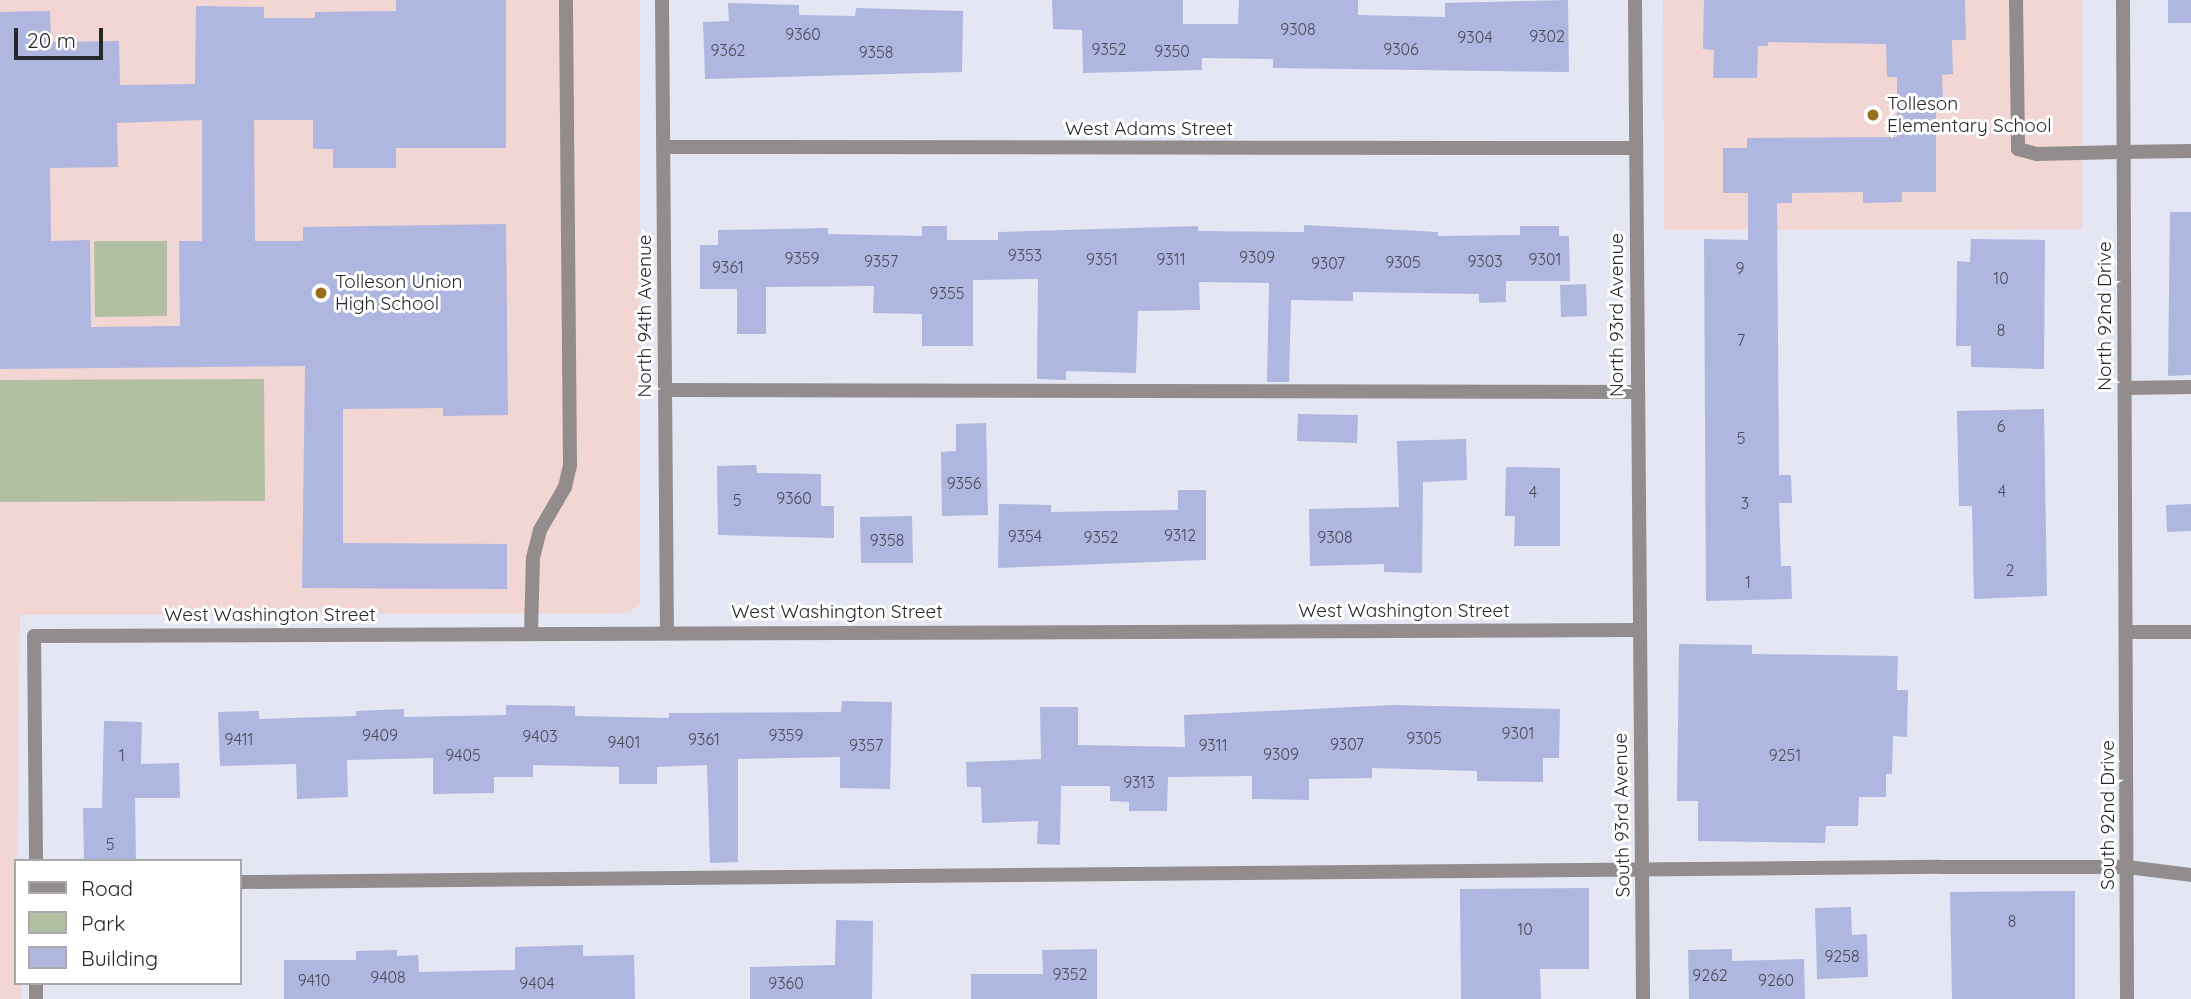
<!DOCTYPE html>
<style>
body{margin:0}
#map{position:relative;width:2191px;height:999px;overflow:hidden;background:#e4e7f3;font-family:Quicksand,sans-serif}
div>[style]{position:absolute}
.education>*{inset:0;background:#f1d6d3}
.green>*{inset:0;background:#b3bfa2}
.building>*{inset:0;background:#afb6e0}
.lane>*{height:14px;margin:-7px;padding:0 7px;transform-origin:7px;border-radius:7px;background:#928c8c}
.street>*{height:14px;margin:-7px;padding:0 7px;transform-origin:7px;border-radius:7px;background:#928c8c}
.dots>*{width:19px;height:19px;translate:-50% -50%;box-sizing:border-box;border:4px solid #fff;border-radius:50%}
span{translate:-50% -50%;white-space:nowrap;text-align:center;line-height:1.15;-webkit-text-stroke:6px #fff;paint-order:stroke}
.number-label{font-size:16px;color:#494c59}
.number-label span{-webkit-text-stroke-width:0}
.poi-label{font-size:19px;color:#27282c}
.left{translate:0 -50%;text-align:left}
.street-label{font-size:19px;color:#27282c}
.legend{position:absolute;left:14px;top:859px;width:228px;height:126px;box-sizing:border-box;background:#fff;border:2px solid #a9a9ab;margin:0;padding:9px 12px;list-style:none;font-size:21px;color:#27282c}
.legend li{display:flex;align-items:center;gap:14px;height:35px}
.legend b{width:35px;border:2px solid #a9a9ab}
.scale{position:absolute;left:14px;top:28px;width:89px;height:32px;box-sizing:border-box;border:4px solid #27282c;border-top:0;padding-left:9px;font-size:21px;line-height:24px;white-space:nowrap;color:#27282c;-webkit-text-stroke:5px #fff;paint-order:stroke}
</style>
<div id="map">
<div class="education">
<i style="clip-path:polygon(0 0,640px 0,640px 604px,629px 613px,20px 615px,16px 983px,21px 983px,21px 999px,0 999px)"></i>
<i style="clip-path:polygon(1663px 0,2082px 0,2082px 229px,1664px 230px)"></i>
</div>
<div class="green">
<i style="clip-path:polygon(94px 241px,167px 241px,167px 316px,95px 317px)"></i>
<i style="clip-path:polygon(264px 379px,265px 501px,0 502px,0 380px)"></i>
</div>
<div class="building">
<i style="clip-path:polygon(evenodd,396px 0,506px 0,506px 148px,396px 148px,396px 168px,333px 168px,333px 149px,313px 149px,313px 120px,254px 120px,255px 241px,303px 241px,303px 227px,506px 224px,508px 415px,443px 416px,443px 408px,343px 409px,343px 543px,507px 544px,507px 589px,302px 588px,305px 366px,0 369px,0 12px,50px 11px,51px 42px,119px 41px,120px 85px,195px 84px,196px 6px,264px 7px,264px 18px,315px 18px,315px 12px,396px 11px,396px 0,202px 120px,202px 241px,179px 241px,180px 326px,91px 327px,90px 240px,51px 241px,50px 168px,118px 167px,117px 123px,202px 120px)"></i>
<i style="clip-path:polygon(1052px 0,1183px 0,1183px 24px,1238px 24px,1239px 0,1358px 0,1358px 15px,1445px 17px,1445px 3px,1568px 0,1569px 72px,1273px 68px,1273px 59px,1202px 58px,1202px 70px,1083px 73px,1082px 30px,1053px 29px)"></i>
<i style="clip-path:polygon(1704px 0,1965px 0,1966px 40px,1952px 40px,1953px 74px,1942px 75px,1943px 103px,1936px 103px,1936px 192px,1902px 192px,1902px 202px,1863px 203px,1863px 192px,1792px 193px,1792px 203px,1777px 203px,1779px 475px,1791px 475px,1792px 503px,1779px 503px,1781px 566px,1791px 566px,1792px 599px,1706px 601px,1704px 239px,1748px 240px,1748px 193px,1723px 193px,1723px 148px,1747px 148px,1747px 138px,1897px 137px,1897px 77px,1887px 77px,1886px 44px,1768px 42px,1768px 46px,1758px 46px,1757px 78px,1713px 78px,1714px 50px,1703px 49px)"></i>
<i style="clip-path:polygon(2168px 0,2191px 0,2191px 23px,2168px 23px)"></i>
<i style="clip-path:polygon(728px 3px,799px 5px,799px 15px,855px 16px,856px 8px,963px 11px,962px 72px,705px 79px,703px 22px,729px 21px)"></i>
<i style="clip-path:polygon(2170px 212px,2191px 212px,2191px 375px,2168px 376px)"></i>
<i style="clip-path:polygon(1304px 225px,1438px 232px,1438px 236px,1520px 235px,1520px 226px,1559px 226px,1559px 236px,1569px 236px,1570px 281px,1506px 281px,1506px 302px,1479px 303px,1479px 294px,1353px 292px,1353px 301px,1291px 300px,1289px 382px,1267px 382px,1269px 283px,1199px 282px,1200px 310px,1138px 311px,1136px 373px,1066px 371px,1066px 380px,1037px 379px,1038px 279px,973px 280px,973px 346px,922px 346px,922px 314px,873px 313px,874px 286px,766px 287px,766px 334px,737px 334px,737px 289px,700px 289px,700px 245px,718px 245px,718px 230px,828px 228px,828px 234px,922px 236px,922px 226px,947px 226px,947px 240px,998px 240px,998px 232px,1198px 226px,1198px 231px,1304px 232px)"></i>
<i style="clip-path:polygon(1971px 239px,2045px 240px,2044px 369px,1971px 367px,1971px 346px,1956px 346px,1957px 261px,1970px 262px)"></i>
<i style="clip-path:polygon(1586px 284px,1587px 316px,1561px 317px,1560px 285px)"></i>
<i style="clip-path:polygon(2044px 409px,2047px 596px,1974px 599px,1972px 506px,1959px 506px,1957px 411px)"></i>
<i style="clip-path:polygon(1298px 414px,1358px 415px,1357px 443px,1297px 441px)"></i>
<i style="clip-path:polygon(986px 423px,988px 515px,942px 516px,941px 452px,956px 451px,956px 424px)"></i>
<i style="clip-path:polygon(1466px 439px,1467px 480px,1423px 482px,1422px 573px,1384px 572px,1384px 564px,1310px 566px,1309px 509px,1399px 507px,1397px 441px)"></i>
<i style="clip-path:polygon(756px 465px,757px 473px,821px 474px,821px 506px,834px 506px,834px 538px,718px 535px,717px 466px)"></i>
<i style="clip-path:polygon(1506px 467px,1560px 468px,1560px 546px,1514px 546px,1515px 516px,1505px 516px)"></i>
<i style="clip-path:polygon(1178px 490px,1206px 490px,1206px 560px,998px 568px,999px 504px,1051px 505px,1051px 512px,1178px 510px)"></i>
<i style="clip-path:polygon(2191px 504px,2191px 531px,2167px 532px,2166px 505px)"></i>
<i style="clip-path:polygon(912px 516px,913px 563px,861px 563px,860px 517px)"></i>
<i style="clip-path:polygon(1679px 644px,1752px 645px,1752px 654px,1898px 656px,1897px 690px,1908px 690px,1907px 737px,1893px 736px,1892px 774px,1886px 774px,1886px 797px,1859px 797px,1858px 826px,1826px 826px,1825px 843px,1698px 841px,1698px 801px,1677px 801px)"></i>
<i style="clip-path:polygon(842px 701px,892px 702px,890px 789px,840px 788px,840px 757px,738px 759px,738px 862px,710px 863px,707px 765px,657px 767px,657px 784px,619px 784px,619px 767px,533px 765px,533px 777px,494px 777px,494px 793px,433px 794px,433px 758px,347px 760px,348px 797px,297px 799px,296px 764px,220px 766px,218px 712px,259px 711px,259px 719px,356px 716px,356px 711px,404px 709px,404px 717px,506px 715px,506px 705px,575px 706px,575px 716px,669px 718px,669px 713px,841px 712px)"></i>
<i style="clip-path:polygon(1394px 705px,1560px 709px,1559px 758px,1543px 758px,1543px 782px,1477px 781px,1477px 771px,1372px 768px,1372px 778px,1309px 779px,1309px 800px,1252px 799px,1252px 776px,1168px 777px,1167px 811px,1129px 811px,1129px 802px,1110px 801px,1110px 786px,1061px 786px,1060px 845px,1037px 844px,1038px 821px,982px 823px,981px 787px,967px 787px,966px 762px,1041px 759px,1040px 707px,1078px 707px,1078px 745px,1185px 747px,1184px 715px)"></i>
<i style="clip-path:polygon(104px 721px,142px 722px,141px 764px,179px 763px,180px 798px,135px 798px,136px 861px,84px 861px,83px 808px,102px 808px)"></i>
<i style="clip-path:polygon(1589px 888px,1589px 969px,1540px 969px,1541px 999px,1461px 999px,1460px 889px)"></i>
<i style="clip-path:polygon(2075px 891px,2075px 999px,1952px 999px,1950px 892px)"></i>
<i style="clip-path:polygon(1851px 907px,1852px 935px,1867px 934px,1868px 977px,1817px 979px,1815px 908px)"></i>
<i style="clip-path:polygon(836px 920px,873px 921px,872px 999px,750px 999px,750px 967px,835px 965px)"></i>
<i style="clip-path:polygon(583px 945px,583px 956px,634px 955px,635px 999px,284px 999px,284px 960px,356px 960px,356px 951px,397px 950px,397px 956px,418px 955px,419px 972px,515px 970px,515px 947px)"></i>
<i style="clip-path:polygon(1097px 949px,1097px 999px,971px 999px,971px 974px,1043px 974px,1042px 950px)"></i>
<i style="clip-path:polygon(1732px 949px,1732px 961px,1804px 959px,1805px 999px,1689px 999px,1688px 950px)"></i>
</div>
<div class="lane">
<i style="left:2016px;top:0;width:149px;rotate:89.2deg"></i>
<i style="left:2018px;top:149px;width:20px;rotate:15deg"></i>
<i style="left:2037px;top:154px;width:84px;rotate:-1.4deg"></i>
<i style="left:2125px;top:388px;width:66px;rotate:-0.9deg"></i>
<i style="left:665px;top:390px;width:972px;rotate:0.12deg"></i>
<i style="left:531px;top:633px;width:75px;rotate:-88.5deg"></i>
<i style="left:533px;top:558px;width:29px;rotate:-76deg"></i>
<i style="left:540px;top:530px;width:50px;rotate:-59.8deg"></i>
<i style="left:565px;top:487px;width:23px;rotate:-77deg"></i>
<i style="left:570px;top:465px;width:465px;rotate:-90.5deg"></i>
<i style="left:240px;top:882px;width:1701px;rotate:-0.51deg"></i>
<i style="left:1941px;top:867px;width:186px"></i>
<i style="left:2127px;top:867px;width:64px;rotate:7.1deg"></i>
</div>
<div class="street">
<i style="left:662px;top:0;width:631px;rotate:89.55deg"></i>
<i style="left:1635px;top:0;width:999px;rotate:89.54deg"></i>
<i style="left:2123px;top:0;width:999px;rotate:89.77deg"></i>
<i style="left:663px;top:147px;width:972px;rotate:0.06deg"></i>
<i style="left:2121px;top:152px;width:70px;rotate:-0.8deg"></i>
<i style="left:2126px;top:632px;width:65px"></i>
<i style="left:36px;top:861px;width:225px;rotate:-90.5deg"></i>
<i style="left:34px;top:636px;width:1606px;rotate:-0.21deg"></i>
<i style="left:36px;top:983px;width:16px;rotate:90deg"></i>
</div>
<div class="dots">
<i style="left:1873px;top:115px;background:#966f19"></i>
<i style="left:321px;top:293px;background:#966f19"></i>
</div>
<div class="number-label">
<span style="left:1298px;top:29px">9308</span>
<span style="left:803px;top:34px">9360</span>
<span style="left:1547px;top:36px">9302</span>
<span style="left:1475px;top:37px">9304</span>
<span style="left:1109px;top:49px">9352</span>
<span style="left:1401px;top:49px">9306</span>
<span style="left:728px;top:50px">9362</span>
<span style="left:1172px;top:51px">9350</span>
<span style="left:876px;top:52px">9358</span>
<span style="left:1025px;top:255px">9353</span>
<span style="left:1257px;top:257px">9309</span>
<span style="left:802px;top:258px">9359</span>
<span style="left:1102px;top:259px">9351</span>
<span style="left:1171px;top:259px">9311</span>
<span style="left:1545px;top:259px">9301</span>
<span style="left:881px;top:261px">9357</span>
<span style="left:1485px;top:261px">9303</span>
<span style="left:1403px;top:262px">9305</span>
<span style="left:1328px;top:263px">9307</span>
<span style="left:728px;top:267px">9361</span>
<span style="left:1740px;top:268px">9</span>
<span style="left:2001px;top:278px">10</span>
<span style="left:947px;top:293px">9355</span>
<span style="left:2001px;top:330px">8</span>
<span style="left:1741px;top:340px">7</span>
<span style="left:2001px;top:426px">6</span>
<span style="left:1741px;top:438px">5</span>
<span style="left:964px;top:483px">9356</span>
<span style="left:2002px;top:491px">4</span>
<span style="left:1533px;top:492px">4</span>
<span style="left:794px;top:498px">9360</span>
<span style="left:737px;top:500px">5</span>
<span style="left:1745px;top:503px">3</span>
<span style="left:1180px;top:535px">9312</span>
<span style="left:1025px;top:536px">9354</span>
<span style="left:1101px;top:537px">9352</span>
<span style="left:1335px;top:537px">9308</span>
<span style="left:887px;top:540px">9358</span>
<span style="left:2010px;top:570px">2</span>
<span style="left:1748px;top:582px">1</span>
<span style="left:1518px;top:733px">9301</span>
<span style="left:380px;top:735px">9409</span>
<span style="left:786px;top:735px">9359</span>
<span style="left:540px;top:736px">9403</span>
<span style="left:1424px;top:738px">9305</span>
<span style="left:239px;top:739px">9411</span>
<span style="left:704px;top:739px">9361</span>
<span style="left:624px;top:742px">9401</span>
<span style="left:1347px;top:744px">9307</span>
<span style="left:866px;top:745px">9357</span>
<span style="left:1213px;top:745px">9311</span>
<span style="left:1281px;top:754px">9309</span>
<span style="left:122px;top:755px">1</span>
<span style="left:463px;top:755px">9405</span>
<span style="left:1785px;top:755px">9251</span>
<span style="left:1139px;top:782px">9313</span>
<span style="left:110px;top:844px">5</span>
<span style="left:2012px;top:921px">8</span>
<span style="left:1525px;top:929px">10</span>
<span style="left:1842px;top:956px">9258</span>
<span style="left:1070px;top:974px">9352</span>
<span style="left:1710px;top:975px">9262</span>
<span style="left:388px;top:977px">9408</span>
<span style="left:314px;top:980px">9410</span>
<span style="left:1776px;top:980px">9260</span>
<span style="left:537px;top:983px">9404</span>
<span style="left:786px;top:983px">9360</span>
</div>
<div class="poi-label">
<span class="left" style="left:1887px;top:115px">Tolleson<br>Elementary School</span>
<span class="left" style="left:335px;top:293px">Tolleson Union<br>High School</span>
</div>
<div class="street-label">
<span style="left:1149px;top:129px">West Adams Street</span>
<span style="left:1617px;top:315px;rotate:-90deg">North 93rd Avenue</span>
<span style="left:645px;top:316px;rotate:-90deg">North 94th Avenue</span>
<span style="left:2105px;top:316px;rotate:-90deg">North 92nd Drive</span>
<span style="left:1404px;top:611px">West Washington Street</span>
<span style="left:837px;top:612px">West Washington Street</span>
<span style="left:270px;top:615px">West Washington Street</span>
<span style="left:1622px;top:815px;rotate:-91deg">South 93rd Avenue</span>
<span style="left:2108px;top:815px;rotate:-90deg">South 92nd Drive</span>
</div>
<ul class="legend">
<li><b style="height:9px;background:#928c8c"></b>Road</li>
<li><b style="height:19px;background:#b3bfa2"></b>Park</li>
<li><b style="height:19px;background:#afb6e0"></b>Building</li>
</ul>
<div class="scale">20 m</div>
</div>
